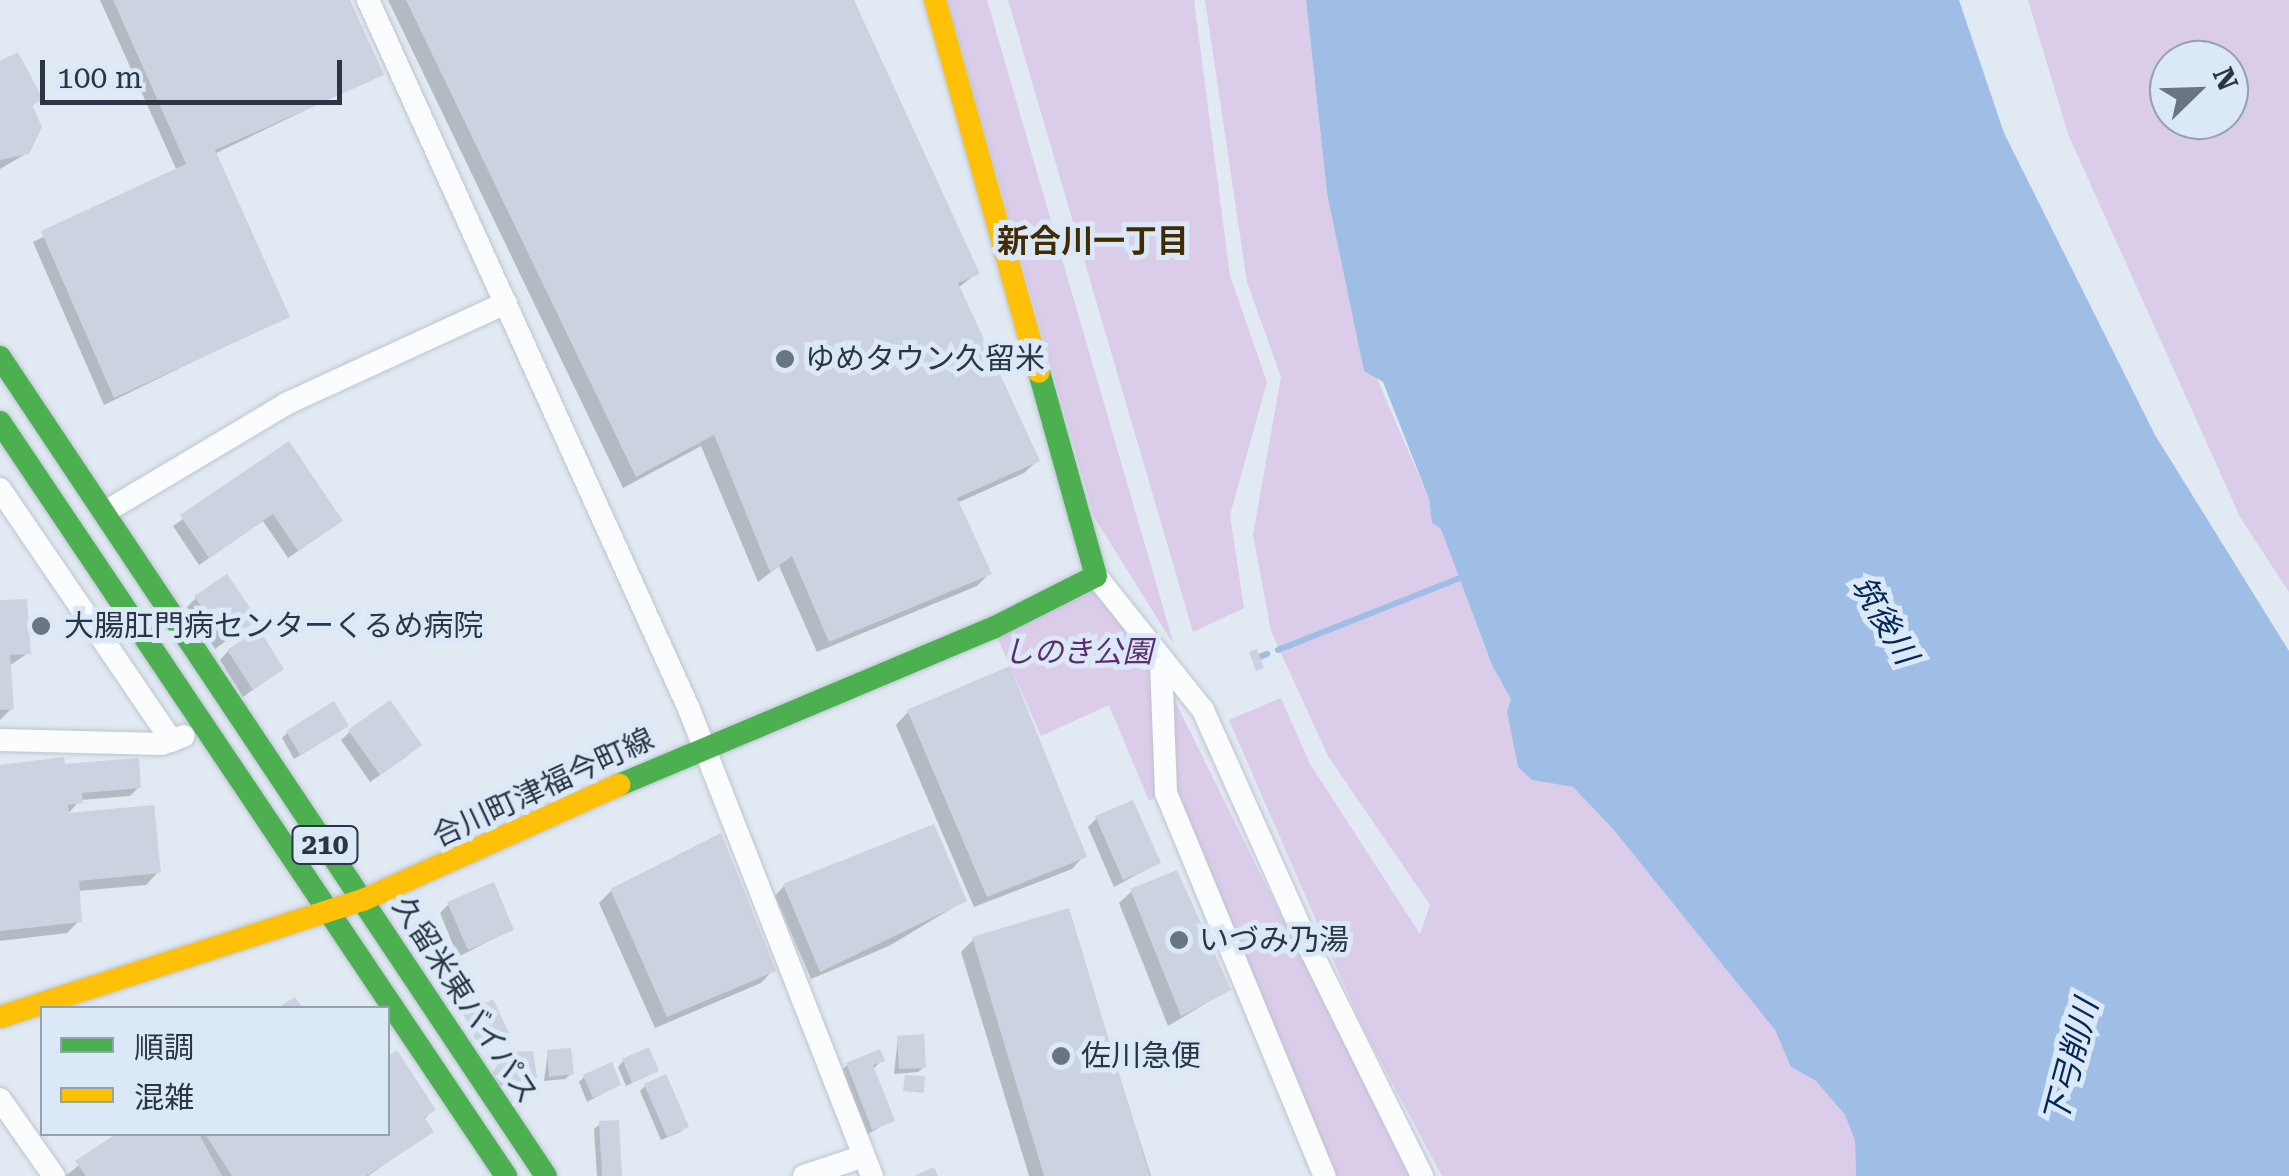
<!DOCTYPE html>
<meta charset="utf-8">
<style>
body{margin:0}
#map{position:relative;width:2289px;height:1176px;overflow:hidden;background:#e1e9f2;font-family:"Roboto Serif","Noto Sans JP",serif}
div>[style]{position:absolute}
.green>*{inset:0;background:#dbccea}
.water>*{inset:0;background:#9fbee5}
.shadow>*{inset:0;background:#0003}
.stream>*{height:6px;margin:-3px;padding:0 3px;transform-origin:3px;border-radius:3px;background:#9fbee5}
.building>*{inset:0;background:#ccd2df}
.roads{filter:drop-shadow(0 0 2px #bcc5d1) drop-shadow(0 0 2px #bcc5d1)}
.street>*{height:22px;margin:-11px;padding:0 11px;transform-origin:11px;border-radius:11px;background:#fafcfd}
.fast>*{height:22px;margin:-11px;padding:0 11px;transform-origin:11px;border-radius:11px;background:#4caf50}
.slow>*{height:22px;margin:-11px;padding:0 11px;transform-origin:11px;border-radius:11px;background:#ffc107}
.dots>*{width:28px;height:28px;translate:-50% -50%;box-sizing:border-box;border:5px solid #dbe8f8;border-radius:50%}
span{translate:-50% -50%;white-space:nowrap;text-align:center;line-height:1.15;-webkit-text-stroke:10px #dbe8f8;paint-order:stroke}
.shield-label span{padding:2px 8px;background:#dbe8f8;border:2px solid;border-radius:8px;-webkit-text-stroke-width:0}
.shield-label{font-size:28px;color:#2a3646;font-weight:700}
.poi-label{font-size:30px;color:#2a3646}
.left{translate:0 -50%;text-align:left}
.park-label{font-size:30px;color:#5d2d6f;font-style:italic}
.street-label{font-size:30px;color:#2a3646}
.neighbourhood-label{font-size:32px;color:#412b05;font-weight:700}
.water-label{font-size:32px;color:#002957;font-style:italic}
.legend{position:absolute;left:40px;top:1006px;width:350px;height:130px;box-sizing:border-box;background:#dbe8f8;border:2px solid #94a1b1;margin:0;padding:12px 18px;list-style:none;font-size:30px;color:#2a3646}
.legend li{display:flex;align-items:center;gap:20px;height:50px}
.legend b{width:50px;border:2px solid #94a1b1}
.north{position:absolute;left:2149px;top:40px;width:100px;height:100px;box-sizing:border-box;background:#dbe8f8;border:2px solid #94a1b1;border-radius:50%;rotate:67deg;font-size:28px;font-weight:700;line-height:40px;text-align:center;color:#2a3646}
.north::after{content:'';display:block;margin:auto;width:35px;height:45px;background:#6a7582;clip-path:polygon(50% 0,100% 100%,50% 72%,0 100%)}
.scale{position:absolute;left:40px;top:60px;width:302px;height:45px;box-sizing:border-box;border:5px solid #2a3646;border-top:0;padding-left:12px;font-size:30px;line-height:35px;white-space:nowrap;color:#2a3646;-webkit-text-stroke:8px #dbe8f8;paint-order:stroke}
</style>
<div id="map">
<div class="green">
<i style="clip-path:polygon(947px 0,987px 0,1174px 645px,1094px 517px)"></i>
<i style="clip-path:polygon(1008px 0,1194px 0,1230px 276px,1267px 382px,1230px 515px,1244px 608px,1193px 632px)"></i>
<i style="clip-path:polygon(1205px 0,1306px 0,1327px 193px,1375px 374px,1429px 499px,1432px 523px,1441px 528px,1492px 665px,1512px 699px,1507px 712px,1518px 767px,1533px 780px,1573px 787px,1613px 829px,1775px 1030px,1791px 1067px,1816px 1081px,1845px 1115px,1855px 1141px,1856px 1176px,1442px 1176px,1362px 1026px,1229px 720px,1281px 698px,1310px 764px,1420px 934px,1430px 905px,1328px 756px,1271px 631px,1253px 535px,1281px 377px,1247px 282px)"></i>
<i style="clip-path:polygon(evenodd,2028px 0,2289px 0,2289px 592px,2240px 517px,2068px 134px,2028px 0,2169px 60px,2229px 60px,2229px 120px,2169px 120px,2169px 60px)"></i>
<i style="clip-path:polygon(1096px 576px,1161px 662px,1166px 793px,1149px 801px,1109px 705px,1041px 736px,993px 628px)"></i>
<i style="clip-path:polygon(1167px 685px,1410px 1176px,1332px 1176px,1173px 787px)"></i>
</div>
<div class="water">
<i style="clip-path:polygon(1306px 0,1959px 0,2004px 133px,2155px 435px,2289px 651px,2289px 1176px,1856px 1176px,1855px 1141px,1845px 1115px,1816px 1081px,1791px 1067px,1775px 1030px,1613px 829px,1573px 787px,1532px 780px,1518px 767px,1507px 712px,1511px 699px,1492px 665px,1441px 529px,1432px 523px,1429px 499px,1383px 382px,1364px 371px,1327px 193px)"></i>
</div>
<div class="shadow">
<i style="clip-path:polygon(100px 0,348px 0,381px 74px,214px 154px,287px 316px,104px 405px,33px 242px,177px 171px)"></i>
<i style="clip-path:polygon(388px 0,851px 0,977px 273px,958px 288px,1037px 461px,1024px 473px,957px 503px,989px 574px,977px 586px,817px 652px,779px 566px,758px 582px,701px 446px,623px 488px)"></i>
<i style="clip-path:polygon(0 66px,40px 98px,31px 107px,27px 153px,0 169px)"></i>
<i style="clip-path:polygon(288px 445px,330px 529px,288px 558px,263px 521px,199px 565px,173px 526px)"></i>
<i style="clip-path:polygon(196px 598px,255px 620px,215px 649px,187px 607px)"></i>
<i style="clip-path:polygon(0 603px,28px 653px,9px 666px,12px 708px,0 720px)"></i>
<i style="clip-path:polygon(228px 651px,281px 669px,243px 697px,220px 660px)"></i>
<i style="clip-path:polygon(908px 712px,1084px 856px,1072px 869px,974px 907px,896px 725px)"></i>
<i style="clip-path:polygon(340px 731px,294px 759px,282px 738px,287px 733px)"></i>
<i style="clip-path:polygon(350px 732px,410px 754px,370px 782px,341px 740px)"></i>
<i style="clip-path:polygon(0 767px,62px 767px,139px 787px,130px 796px,80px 800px,67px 815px,158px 872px,146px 885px,78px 891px,79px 921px,67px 933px,0 941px)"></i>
<i style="clip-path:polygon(1097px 818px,1158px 863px,1114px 887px,1088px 827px)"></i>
<i style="clip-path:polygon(784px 886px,964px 901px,889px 946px,811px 979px,775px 896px)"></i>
<i style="clip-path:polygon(611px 891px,773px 970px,761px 983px,655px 1028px,599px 903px)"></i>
<i style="clip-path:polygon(1132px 891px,1228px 990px,1168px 1026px,1119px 903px)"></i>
<i style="clip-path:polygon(449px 904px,512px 929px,458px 957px,440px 913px)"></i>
<i style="clip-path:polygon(1067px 911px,1151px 1176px,1029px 1176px,961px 952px,974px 939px)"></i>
<i style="clip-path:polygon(898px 1038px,924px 1067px,918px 1072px,894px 1074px)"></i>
<i style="clip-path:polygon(548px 1052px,571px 1074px,565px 1079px,544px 1081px)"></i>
<i style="clip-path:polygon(397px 1053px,433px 1110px,423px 1120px,431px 1131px,368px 1176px,65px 1176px,120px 1134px,388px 1134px,388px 1060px)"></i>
<i style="clip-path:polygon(506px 1054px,534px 1077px,486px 1089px,485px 1086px)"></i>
<i style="clip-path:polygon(882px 1060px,872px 1070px,892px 1120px,863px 1137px,838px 1074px,847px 1065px)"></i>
<i style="clip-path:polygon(623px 1061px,656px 1071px,626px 1086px,618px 1067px)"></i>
<i style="clip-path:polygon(584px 1077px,619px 1085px,587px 1102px,579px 1082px)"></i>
<i style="clip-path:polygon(645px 1086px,686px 1127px,680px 1132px,661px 1140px,640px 1091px)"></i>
<i style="clip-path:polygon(600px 1124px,620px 1176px,597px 1176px,594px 1129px)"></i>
</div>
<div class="stream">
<i style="left:1278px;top:650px;width:203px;rotate:-21.6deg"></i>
<i style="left:1257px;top:658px;width:11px;rotate:-22deg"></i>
</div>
<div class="building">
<i style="clip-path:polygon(113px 0,350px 0,384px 75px,215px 150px,290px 317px,114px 398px,41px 231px,186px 164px)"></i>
<i style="clip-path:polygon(406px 0,854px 0,980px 274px,958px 283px,1040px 461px,957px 498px,992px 574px,829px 642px,792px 556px,770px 572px,714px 435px,636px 477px)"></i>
<i style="clip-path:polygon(18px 52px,43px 99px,32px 105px,42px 127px,29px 154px,0 160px,0 61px)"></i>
<i style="clip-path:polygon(289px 441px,343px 521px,298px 551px,273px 514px,209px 558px,180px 515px)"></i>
<i style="clip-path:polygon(227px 574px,258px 620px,225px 642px,194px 596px)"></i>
<i style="clip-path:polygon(27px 599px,31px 654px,10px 655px,14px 709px,0 710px,0 600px)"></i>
<i style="clip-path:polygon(259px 629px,284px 669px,253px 690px,227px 650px)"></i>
<i style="clip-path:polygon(1257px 649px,1264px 668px,1256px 671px,1249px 652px)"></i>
<i style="clip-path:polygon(1010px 666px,1087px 857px,987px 897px,907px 710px)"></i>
<i style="clip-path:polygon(390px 700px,422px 745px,380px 775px,348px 730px)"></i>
<i style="clip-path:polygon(334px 701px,349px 726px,300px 755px,286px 731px)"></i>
<i style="clip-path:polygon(64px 757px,65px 764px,139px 758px,141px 788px,82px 793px,83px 803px,68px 805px,69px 813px,154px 805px,161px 873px,79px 881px,82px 922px,0 931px,0 765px)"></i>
<i style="clip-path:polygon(1133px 800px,1161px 863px,1123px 880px,1095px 816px)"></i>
<i style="clip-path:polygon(934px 824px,967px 901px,820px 972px,783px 884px)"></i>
<i style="clip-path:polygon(721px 833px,776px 971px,667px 1017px,610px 889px)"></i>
<i style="clip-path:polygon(1177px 870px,1231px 990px,1181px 1016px,1130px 889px)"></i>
<i style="clip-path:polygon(494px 882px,514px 930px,468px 950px,447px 902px)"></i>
<i style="clip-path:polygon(1069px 908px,1150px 1176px,1044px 1176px,972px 937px)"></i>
<i style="clip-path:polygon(295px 997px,303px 1008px,277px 1008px)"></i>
<i style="clip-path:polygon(493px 999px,510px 1035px,480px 1049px,463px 1014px)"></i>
<i style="clip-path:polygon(924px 1034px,926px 1068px,899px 1069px,897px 1036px)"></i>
<i style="clip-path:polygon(649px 1047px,659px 1071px,632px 1083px,622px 1059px)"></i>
<i style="clip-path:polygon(571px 1048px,574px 1074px,549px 1077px,547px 1050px)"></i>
<i style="clip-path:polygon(880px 1049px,885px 1061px,873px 1065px,895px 1121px,872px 1130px,846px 1063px)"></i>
<i style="clip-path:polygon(397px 1050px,436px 1110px,424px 1117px,434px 1132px,366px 1176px,232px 1176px,205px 1134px,388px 1134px,388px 1057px)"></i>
<i style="clip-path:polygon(533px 1051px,537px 1078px,492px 1085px,489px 1079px,505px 1052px)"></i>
<i style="clip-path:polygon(612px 1062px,621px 1085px,593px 1098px,583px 1075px)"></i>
<i style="clip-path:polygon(666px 1074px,689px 1127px,667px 1137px,644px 1084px)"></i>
<i style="clip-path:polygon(905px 1075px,925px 1076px,924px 1093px,903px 1091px)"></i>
<i style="clip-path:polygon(619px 1120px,622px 1176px,602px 1176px,599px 1121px)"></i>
<i style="clip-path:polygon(116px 1134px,199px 1134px,222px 1176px,86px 1176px,75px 1161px)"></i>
<i style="clip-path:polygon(934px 1167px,938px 1176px,914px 1176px)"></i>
</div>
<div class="roads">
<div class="street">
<i style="left:368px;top:0;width:778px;rotate:65.64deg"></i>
<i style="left:689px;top:709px;width:502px;rotate:68.6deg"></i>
<i style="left:0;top:489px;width:305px;rotate:55.7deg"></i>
<i style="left:105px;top:512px;width:211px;rotate:-30.8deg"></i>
<i style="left:286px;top:404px;width:242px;rotate:-24.7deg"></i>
<i style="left:1096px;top:576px;width:171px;rotate:51.4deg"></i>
<i style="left:1203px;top:710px;width:264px;rotate:65.9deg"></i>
<i style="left:1311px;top:951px;width:251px;rotate:63.7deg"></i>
<i style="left:1161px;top:662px;width:131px;rotate:87.8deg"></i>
<i style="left:1166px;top:793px;width:415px;rotate:67.5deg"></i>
<i style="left:0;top:740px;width:162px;rotate:1.4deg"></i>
<i style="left:162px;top:744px;width:23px;rotate:-20deg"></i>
<i style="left:0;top:1099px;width:94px;rotate:55deg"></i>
<i style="left:804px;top:1176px;width:63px;rotate:-18.4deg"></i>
</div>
<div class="fast">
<i style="left:0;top:357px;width:984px;rotate:56.31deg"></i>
<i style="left:0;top:422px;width:908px;rotate:56.13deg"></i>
<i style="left:619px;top:785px;width:406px;rotate:-22.8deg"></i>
<i style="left:993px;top:628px;width:115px;rotate:-26.8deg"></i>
<i style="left:1096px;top:576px;width:212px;rotate:-105.6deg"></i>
</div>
<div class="slow">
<i style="left:935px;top:0;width:386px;rotate:74.4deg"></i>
<i style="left:0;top:1017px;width:381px;rotate:-17.9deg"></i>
<i style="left:363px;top:900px;width:281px;rotate:-24.2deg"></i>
</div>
</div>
<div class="dots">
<i style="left:785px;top:359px;background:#6a7582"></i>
<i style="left:41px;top:626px;background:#6a7582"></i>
<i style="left:1179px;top:940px;background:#6a7582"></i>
<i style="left:1061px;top:1056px;background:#6a7582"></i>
</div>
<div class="shield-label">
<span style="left:325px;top:845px">210</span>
</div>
<div class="poi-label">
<span class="left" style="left:805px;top:359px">ゆめタウン久留米</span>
<span class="left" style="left:64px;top:626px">大腸肛門病センターくるめ病院</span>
<span class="left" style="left:1199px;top:940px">いづみ乃湯</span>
<span class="left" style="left:1081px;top:1056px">佐川急便</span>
</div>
<div class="park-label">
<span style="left:1078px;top:652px">しのき公園</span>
</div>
<div class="street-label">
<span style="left:543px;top:788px;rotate:-25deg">合川町津福今町線</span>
<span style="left:465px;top:1000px;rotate:57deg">久留米東バイパス</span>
</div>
<div class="neighbourhood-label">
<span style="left:1093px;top:241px">新合川一丁目</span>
</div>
<div class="water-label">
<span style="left:1884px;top:620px;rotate:59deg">筑後川</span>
<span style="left:2071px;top:1062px;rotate:-75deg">下弓削川</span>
</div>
<ul class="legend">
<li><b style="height:12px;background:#4caf50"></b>順調</li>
<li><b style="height:12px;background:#ffc107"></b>混雑</li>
</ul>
<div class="north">N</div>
<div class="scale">100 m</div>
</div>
